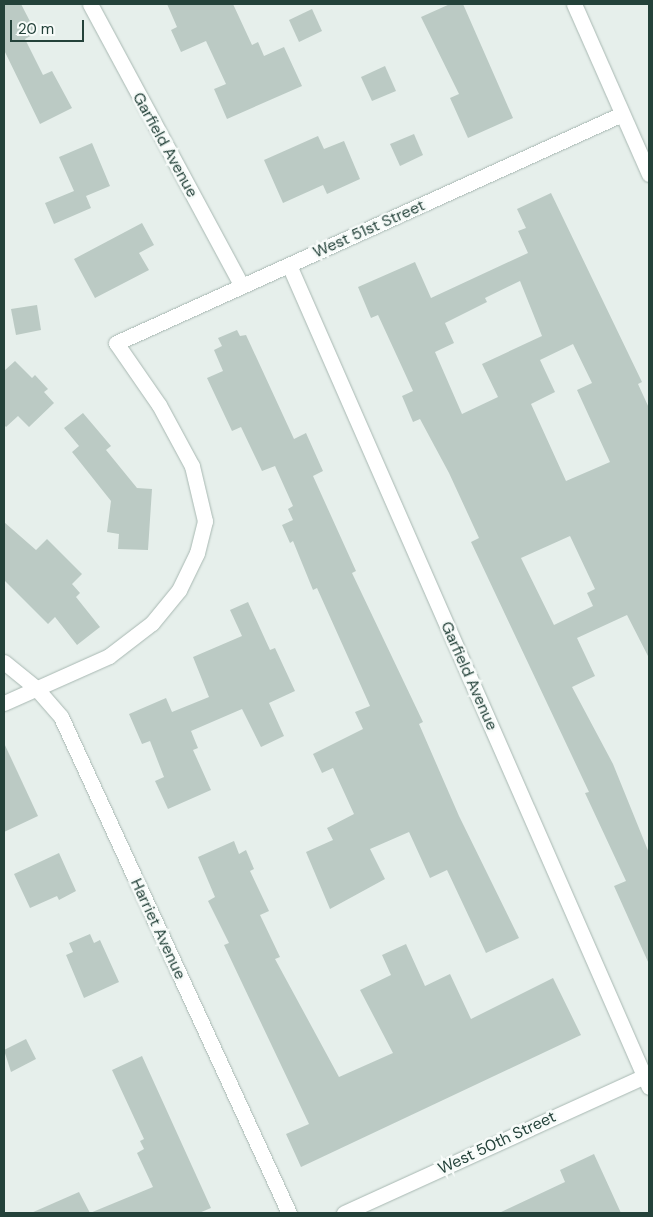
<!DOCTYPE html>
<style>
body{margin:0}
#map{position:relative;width:653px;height:1217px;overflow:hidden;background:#e6efeb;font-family:"DM Sans",sans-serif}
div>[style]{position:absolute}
.building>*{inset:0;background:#bbcac4}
.roads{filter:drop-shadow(0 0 1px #a8b8b2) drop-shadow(0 0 1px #a8b8b2)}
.street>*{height:15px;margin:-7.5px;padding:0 7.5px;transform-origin:7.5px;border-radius:7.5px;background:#fff}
.secondary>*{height:15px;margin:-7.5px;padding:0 7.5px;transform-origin:7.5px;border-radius:7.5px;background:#fff}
span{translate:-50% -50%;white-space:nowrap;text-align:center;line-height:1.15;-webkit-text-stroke:5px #f7fbf9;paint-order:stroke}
.street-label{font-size:16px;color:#24423a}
.frame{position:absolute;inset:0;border:5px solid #24423a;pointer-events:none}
.scale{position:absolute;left:10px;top:20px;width:74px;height:22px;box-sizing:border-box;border:2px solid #24423a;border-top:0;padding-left:6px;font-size:15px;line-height:18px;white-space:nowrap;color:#24423a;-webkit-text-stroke:4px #f7fbf9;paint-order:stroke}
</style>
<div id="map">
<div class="building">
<i style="clip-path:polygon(4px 4px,21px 4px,36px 33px,25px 39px,43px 75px,52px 71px,72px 108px,40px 124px,4px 50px)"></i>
<i style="clip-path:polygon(167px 4px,233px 4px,252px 45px,258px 42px,264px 56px,284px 47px,302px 86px,227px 119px,214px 89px,226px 84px,206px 41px,181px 52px,171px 30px,177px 27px)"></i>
<i style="clip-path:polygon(450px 4px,463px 4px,513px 118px,468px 138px,450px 98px,459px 94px,421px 17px)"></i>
<i style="clip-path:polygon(312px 9px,322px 31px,299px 42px,289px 20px)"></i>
<i style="clip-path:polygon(385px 66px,396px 91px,372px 101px,361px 77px)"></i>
<i style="clip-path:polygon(414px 134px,423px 155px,400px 166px,390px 144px)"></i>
<i style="clip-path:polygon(318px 136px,324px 149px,344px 141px,360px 179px,327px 194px,323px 185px,283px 203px,264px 160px)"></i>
<i style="clip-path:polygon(92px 143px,110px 186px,86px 196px,91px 208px,54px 224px,45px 203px,74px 191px,59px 157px)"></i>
<i style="clip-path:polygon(evenodd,551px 193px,642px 382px,638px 384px,649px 408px,649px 658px,627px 615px,577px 638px,595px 676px,572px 687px,613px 764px,649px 853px,649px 964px,614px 886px,626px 881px,585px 793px,589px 792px,471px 542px,479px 538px,449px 473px,420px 419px,413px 422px,402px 396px,413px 391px,402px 367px,378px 315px,371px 318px,358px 287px,415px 262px,431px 298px,528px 253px,518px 231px,526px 228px,517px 209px,551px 193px,520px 281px,542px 336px,482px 364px,498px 397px,462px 414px,435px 352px,454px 343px,445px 323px,487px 302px,485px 298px,520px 281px,551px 193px,573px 344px,592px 383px,577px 390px,610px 462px,566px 481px,531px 404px,555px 392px,540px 360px,573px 344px,551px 193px,570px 536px,595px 589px,587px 593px,593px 606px,554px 625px,521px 558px,570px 536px)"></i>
<i style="clip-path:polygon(142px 223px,154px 245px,139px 253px,149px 270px,95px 298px,74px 259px)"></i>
<i style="clip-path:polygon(37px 305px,41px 330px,16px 335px,11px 309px)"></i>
<i style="clip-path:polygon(237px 330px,240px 336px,246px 335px,294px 439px,306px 433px,323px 471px,313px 476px,356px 571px,352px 573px,423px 722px,419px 724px,459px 816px,519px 938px,486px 953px,447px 870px,430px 878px,409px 832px,370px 849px,385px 879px,330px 909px,306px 852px,333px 840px,327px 828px,354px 814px,333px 768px,322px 773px,313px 754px,363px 729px,355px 712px,370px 706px,317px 588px,313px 590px,293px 541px,290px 543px,282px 525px,293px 520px,288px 509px,293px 506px,275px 466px,262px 471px,241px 427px,232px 431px,207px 378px,223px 371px,214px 350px,222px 346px,218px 338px)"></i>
<i style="clip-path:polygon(15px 361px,32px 378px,35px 375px,48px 389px,44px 392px,54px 403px,29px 427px,18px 416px,6px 427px,4px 425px,4px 371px)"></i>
<i style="clip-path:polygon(83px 413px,111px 446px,106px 450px,137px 488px,152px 489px,148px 550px,118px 549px,119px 534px,107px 532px,111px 501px,72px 452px,79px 446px,64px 428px)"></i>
<i style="clip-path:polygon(4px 522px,36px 550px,47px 539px,82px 574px,72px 584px,80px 593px,76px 597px,100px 627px,77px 645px,55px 617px,48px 624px,4px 580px)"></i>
<i style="clip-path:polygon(248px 602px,270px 650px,275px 648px,295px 691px,269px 703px,284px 736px,261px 747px,242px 709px,191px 731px,198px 748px,193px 750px,211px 790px,168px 809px,155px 781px,164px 777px,150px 741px,142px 744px,129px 714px,166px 698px,172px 712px,209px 697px,193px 657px,242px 636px,230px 610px)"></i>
<i style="clip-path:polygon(4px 743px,38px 816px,4px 832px)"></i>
<i style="clip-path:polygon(234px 841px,239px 854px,246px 850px,254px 869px,250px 871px,269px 911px,260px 915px,280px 957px,275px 959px,339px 1077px,393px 1053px,360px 990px,391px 975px,382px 955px,406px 944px,425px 986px,450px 974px,471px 1019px,553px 978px,581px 1035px,301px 1167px,286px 1134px,309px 1124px,224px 945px,229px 943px,208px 901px,215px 897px,198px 857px)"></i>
<i style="clip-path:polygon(59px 853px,76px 891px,59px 900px,57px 896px,30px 908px,14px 874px)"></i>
<i style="clip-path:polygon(90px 934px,94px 943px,100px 940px,119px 982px,84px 998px,66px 955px,73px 952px,69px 943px)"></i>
<i style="clip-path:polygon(26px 1039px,36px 1059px,11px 1072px,4px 1050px)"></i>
<i style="clip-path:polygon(142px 1056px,211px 1208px,199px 1213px,90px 1213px,153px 1187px,137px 1153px,144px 1149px,140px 1141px,144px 1139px,112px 1070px)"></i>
<i style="clip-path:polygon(594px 1154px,621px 1213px,499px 1213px,565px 1182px,560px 1170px)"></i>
<i style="clip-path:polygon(79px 1192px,90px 1213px,31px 1213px)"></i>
</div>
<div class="roads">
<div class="street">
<i style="left:90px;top:4px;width:320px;rotate:61.7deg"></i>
<i style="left:289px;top:265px;width:897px;rotate:66.35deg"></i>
<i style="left:4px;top:662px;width:41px;rotate:39.1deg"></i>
<i style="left:36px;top:688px;width:38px;rotate:49deg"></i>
<i style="left:61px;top:717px;width:546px;rotate:65.31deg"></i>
<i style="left:4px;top:703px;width:115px;rotate:-24.1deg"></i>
<i style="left:109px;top:656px;width:54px;rotate:-37.5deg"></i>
<i style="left:152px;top:623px;width:43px;rotate:-50.7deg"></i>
<i style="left:179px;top:590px;width:41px;rotate:-64.1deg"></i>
<i style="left:197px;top:553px;width:33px;rotate:-76deg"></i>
<i style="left:205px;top:521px;width:57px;rotate:-103.3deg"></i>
<i style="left:192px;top:466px;width:69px;rotate:-118.4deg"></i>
<i style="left:159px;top:405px;width:75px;rotate:-124.7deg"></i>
<i style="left:116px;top:343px;width:555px;rotate:-24.35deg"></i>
</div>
<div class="secondary">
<i style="left:574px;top:4px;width:186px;rotate:66.2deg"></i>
<i style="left:344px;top:1213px;width:335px;rotate:-24.5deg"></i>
</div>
</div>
<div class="street-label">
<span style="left:165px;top:145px;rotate:61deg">Garfield Avenue</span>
<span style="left:369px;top:229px;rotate:-24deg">West 51st Street</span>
<span style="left:469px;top:676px;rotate:66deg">Garfield Avenue</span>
<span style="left:158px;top:929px;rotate:65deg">Harriet Avenue</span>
<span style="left:497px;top:1143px;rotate:-25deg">West 50th Street</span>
</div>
<div class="frame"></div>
<div class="scale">20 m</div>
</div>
